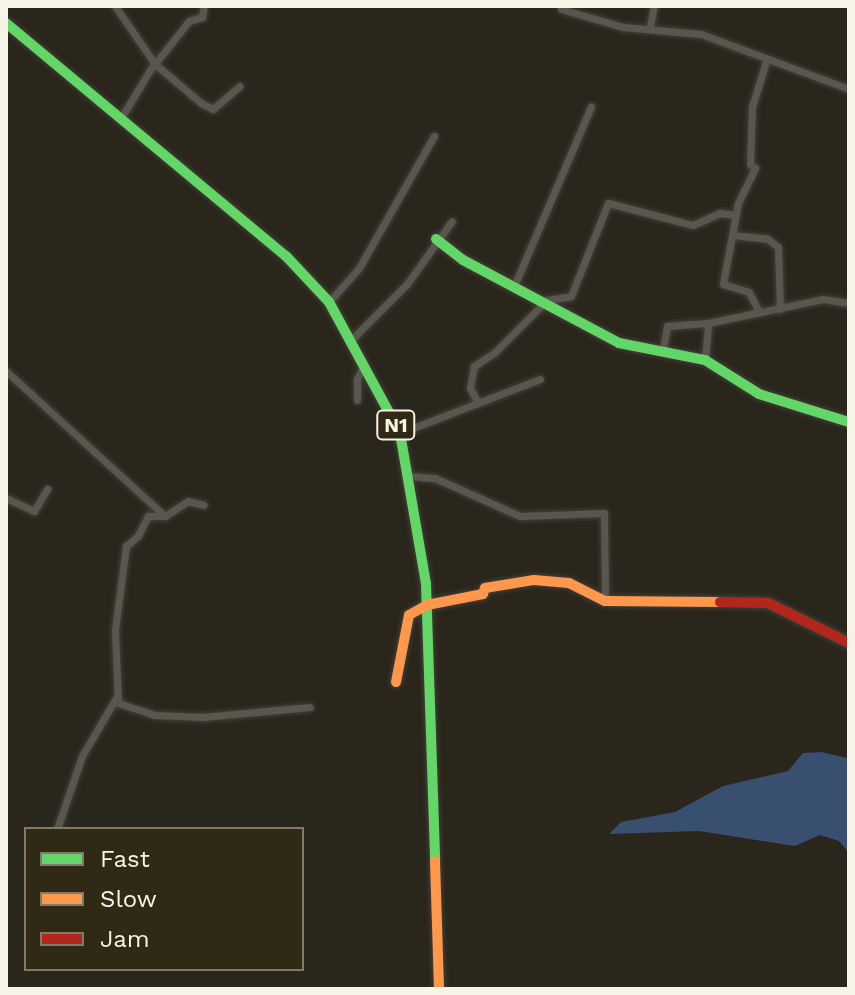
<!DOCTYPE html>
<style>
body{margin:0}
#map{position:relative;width:855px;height:995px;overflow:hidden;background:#2a261c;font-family:"Work Sans",sans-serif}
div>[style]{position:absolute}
.water>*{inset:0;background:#394f6f}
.roads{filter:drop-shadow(0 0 2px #434038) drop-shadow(0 0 2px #434038)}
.street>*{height:7px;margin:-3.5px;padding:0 3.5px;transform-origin:3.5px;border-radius:3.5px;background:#59564f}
.fast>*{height:10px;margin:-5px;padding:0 5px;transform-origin:5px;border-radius:5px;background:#63d668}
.slow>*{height:10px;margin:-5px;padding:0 5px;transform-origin:5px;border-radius:5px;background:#ff974d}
.jam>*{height:10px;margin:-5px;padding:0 5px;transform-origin:5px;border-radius:5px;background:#b3261e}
span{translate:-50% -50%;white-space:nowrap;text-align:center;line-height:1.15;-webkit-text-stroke:6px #302916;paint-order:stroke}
.shield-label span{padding:2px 6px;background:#302916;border:2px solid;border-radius:6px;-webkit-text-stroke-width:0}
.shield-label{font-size:20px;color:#f7f3e7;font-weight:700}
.frame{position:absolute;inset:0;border:8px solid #f7f3e7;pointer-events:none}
.legend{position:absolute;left:24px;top:827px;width:280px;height:144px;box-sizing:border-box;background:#302916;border:2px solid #807a6a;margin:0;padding:10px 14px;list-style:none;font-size:24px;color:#f7f3e7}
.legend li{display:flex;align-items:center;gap:16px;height:40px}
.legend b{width:40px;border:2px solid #807a6a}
</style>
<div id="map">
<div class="water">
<i style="clip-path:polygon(821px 752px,847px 758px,849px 853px,839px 841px,820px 835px,795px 846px,699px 831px,609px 834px,621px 822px,675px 812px,723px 786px,788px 771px,803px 753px)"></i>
</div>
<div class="roads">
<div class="street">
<i style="left:115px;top:6px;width:70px;rotate:55.4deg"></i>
<i style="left:155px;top:64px;width:60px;rotate:40.3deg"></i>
<i style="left:201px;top:103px;width:13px;rotate:27deg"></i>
<i style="left:213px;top:109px;width:35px;rotate:-41deg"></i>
<i style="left:561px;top:9px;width:65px;rotate:16.2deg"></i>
<i style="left:623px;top:27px;width:78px;rotate:5.1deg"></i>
<i style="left:701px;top:34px;width:158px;rotate:20.4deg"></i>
<i style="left:650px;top:26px;width:20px;rotate:-79deg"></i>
<i style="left:121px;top:118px;width:56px;rotate:-58.9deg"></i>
<i style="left:150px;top:70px;width:63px;rotate:-51.5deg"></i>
<i style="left:189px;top:21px;width:14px;rotate:-17deg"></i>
<i style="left:202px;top:17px;width:11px;rotate:-80deg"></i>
<i style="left:732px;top:235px;width:36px;rotate:6deg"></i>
<i style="left:768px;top:239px;width:13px;rotate:39deg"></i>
<i style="left:778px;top:247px;width:62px;rotate:88.2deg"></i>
<i style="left:515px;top:284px;width:193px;rotate:-66.8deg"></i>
<i style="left:329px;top:302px;width:45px;rotate:-48.6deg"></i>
<i style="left:359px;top:268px;width:152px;rotate:-60.4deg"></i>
<i style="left:759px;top:312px;width:22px;rotate:-117deg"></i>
<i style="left:749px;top:292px;width:27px;rotate:-163deg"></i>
<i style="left:723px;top:284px;width:82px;rotate:-79.5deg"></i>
<i style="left:738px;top:203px;width:39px;rotate:-64deg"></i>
<i style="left:755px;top:168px;width:6px;rotate:-141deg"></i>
<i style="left:750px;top:164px;width:57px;rotate:-88deg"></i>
<i style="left:752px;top:107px;width:51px;rotate:-73deg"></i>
<i style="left:352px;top:339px;width:78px;rotate:-45deg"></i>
<i style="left:407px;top:284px;width:77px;rotate:-54.5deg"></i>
<i style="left:663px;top:349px;width:23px;rotate:-80deg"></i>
<i style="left:667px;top:326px;width:41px;rotate:-4.2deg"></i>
<i style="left:708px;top:323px;width:117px;rotate:-11.8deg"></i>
<i style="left:823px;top:299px;width:26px;rotate:9deg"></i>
<i style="left:705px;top:360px;width:37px;rotate:-85deg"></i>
<i style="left:6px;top:371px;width:215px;rotate:42.4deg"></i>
<i style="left:165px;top:516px;width:27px;rotate:-33deg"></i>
<i style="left:188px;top:501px;width:16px;rotate:14deg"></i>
<i style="left:357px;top:400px;width:21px;rotate:-90deg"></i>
<i style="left:357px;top:379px;width:16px;rotate:-63deg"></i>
<i style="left:478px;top:403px;width:17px;rotate:-118deg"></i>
<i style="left:470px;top:388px;width:22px;rotate:-80deg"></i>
<i style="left:474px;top:366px;width:24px;rotate:-33deg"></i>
<i style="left:494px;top:353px;width:75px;rotate:-45deg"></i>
<i style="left:547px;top:300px;width:24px;rotate:-9deg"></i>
<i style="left:571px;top:296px;width:100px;rotate:-68.3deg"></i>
<i style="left:608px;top:203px;width:88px;rotate:14.5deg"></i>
<i style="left:693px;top:225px;width:30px;rotate:-24deg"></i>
<i style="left:720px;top:213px;width:16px;rotate:7deg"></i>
<i style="left:400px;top:433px;width:150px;rotate:-21.1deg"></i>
<i style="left:410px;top:476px;width:25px;rotate:5deg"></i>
<i style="left:435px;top:478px;width:93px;rotate:24.1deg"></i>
<i style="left:520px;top:516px;width:84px;rotate:-2deg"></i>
<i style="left:604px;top:513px;width:88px;rotate:89.3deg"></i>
<i style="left:6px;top:498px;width:31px;rotate:25deg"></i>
<i style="left:34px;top:511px;width:26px;rotate:-59deg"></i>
<i style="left:165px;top:516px;width:17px;rotate:180deg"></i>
<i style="left:148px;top:516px;width:22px;rotate:117deg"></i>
<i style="left:138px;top:536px;width:16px;rotate:140deg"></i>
<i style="left:126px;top:546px;width:85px;rotate:97.5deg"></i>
<i style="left:115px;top:630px;width:73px;rotate:87.6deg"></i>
<i style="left:118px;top:703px;width:38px;rotate:18deg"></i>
<i style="left:154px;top:715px;width:49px;rotate:2.3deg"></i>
<i style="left:203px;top:717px;width:107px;rotate:-5.3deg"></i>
<i style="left:57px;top:829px;width:77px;rotate:-71.1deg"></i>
<i style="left:82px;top:756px;width:67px;rotate:-59.6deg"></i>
</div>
<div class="fast">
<i style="left:6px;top:23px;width:364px;rotate:39.8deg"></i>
<i style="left:286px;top:256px;width:63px;rotate:46.9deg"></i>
<i style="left:329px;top:302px;width:149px;rotate:61.5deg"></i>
<i style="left:400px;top:433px;width:153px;rotate:80.2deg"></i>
<i style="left:426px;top:584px;width:277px;rotate:88.1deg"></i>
<i style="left:436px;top:239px;width:34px;rotate:38deg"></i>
<i style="left:463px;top:260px;width:177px;rotate:28deg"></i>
<i style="left:619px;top:343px;width:88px;rotate:11.2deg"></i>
<i style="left:705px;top:360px;width:64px;rotate:32.2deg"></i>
<i style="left:759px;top:394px;width:94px;rotate:17.3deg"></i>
</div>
<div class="slow">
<i style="left:396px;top:682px;width:68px;rotate:-79deg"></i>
<i style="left:409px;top:615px;width:21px;rotate:-29deg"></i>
<i style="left:427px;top:605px;width:57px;rotate:-11.1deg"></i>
<i style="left:483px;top:594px;width:6px;rotate:-72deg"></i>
<i style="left:485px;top:588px;width:50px;rotate:-9.3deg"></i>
<i style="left:534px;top:580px;width:35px;rotate:5deg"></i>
<i style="left:569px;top:583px;width:40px;rotate:26.6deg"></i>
<i style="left:605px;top:601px;width:115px;rotate:0.5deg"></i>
<i style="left:435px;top:861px;width:128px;rotate:88.2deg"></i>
</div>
<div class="jam">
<i style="left:720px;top:602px;width:48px;rotate:1.2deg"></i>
<i style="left:768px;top:603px;width:90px;rotate:26.3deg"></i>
</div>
</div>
<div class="shield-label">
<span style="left:396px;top:425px">N1</span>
</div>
<div class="frame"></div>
<ul class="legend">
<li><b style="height:10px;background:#63d668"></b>Fast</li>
<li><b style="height:10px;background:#ff974d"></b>Slow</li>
<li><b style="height:10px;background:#b3261e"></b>Jam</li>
</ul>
</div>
